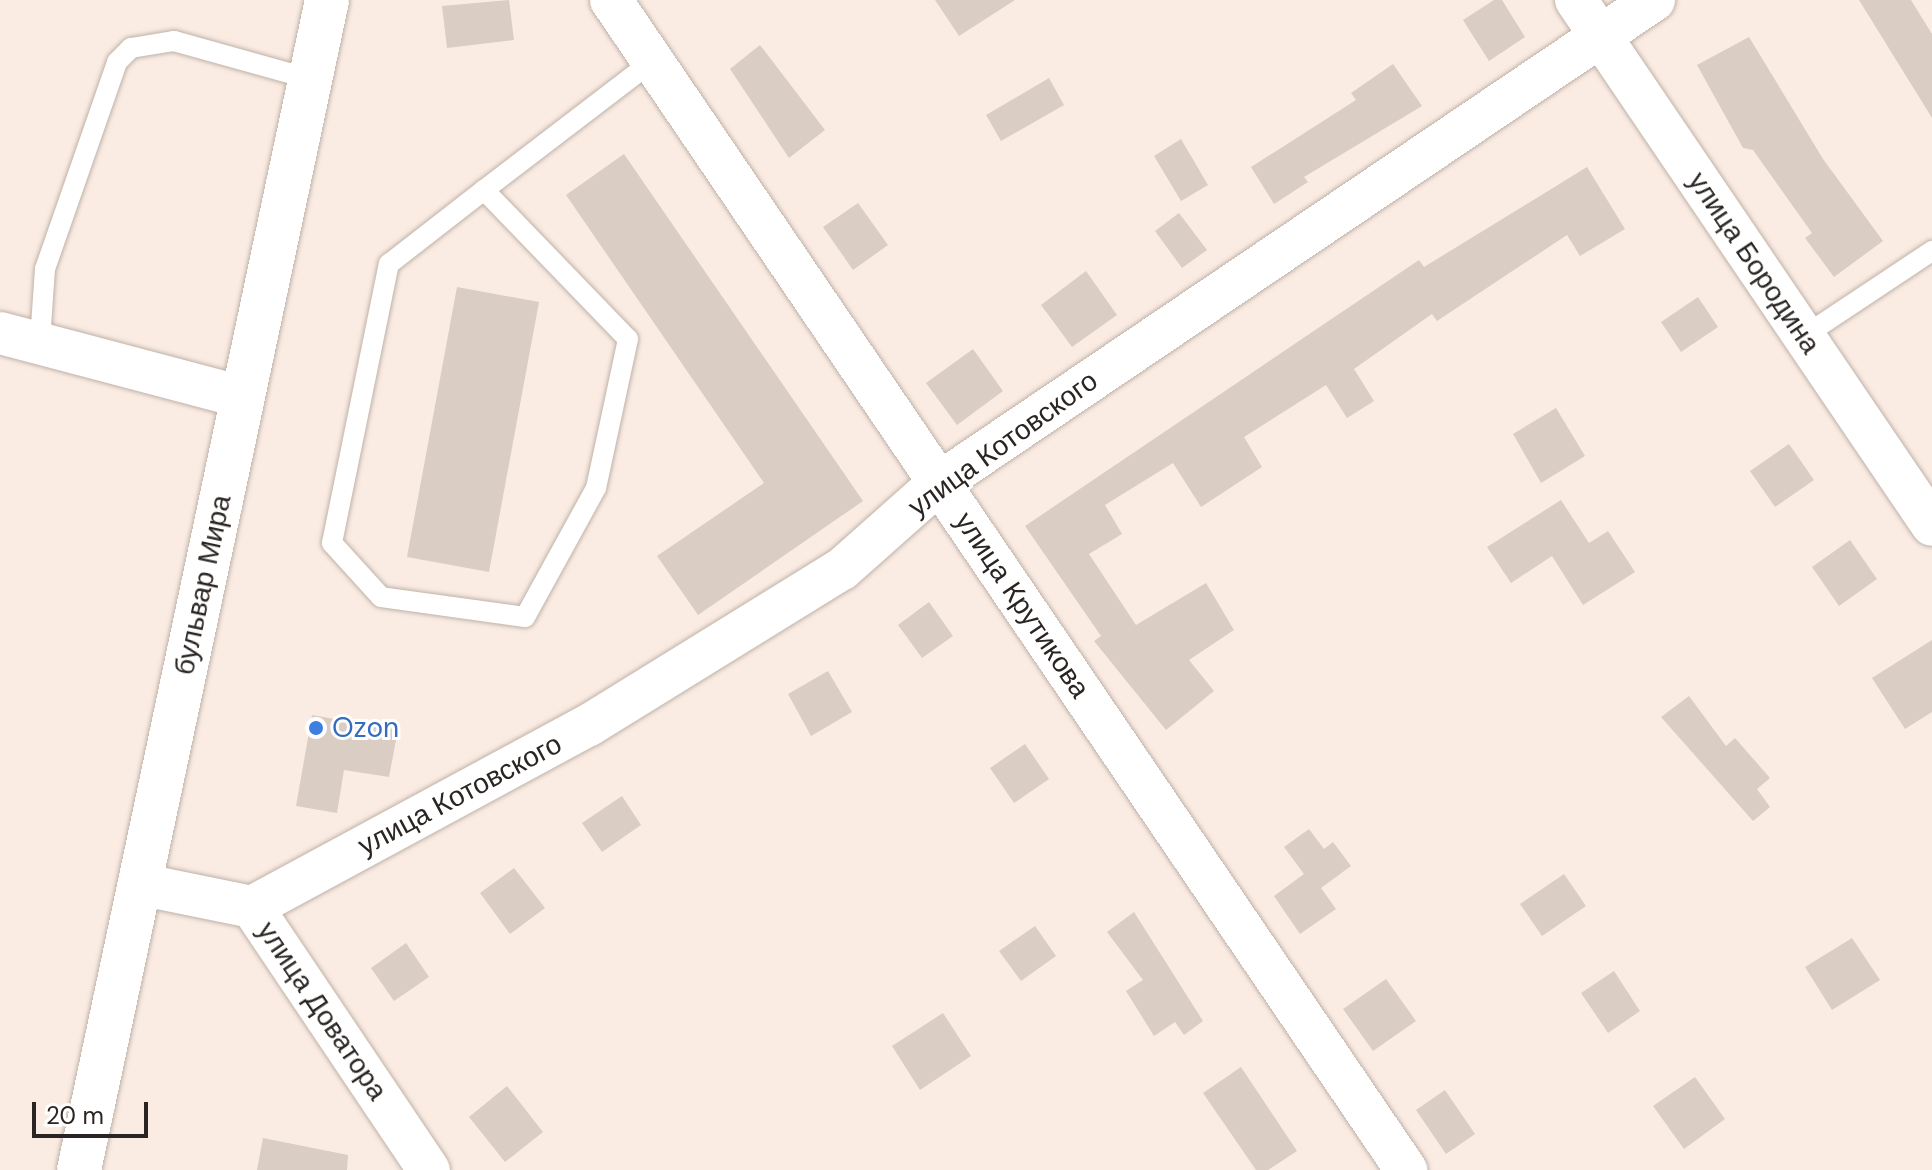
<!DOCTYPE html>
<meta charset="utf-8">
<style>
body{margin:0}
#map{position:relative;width:1932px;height:1170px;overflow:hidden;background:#fbece3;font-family:"DM Sans",sans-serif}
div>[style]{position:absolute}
.building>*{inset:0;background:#dacdc3}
.roads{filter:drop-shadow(0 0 2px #bfb2a8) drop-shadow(0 0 2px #bfb2a8)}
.service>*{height:20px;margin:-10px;padding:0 10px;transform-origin:10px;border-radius:10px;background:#fff}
.minor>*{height:42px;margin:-21px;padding:0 21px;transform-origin:21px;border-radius:21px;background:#fff}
.secondary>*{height:44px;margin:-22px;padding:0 22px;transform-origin:22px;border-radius:22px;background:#fff}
.dots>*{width:22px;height:22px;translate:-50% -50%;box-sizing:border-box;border:4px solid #fff;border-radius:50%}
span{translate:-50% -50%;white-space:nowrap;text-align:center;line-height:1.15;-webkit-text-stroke:6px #fff;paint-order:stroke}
.street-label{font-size:28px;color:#2a2522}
.shop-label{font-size:28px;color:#366cbe}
.left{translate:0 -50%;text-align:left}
.scale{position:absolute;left:32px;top:1102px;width:116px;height:36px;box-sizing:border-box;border:4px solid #2a2522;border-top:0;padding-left:10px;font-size:24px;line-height:28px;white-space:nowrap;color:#2a2522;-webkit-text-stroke:6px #fff;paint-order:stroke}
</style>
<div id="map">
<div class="building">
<i style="clip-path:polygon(509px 0,514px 40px,447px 48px,442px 6px)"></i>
<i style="clip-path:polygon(935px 0,1015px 0,959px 36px)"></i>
<i style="clip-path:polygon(1494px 0,1502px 0,1525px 37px,1489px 61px,1463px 20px)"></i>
<i style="clip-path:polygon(1859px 0,1911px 0,1932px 34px,1932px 118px)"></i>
<i style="clip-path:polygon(1749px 37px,1823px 159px,1883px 241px,1834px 277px,1805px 238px,1812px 233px,1753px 150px,1743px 148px,1697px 65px)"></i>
<i style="clip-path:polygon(760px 45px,825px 130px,789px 158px,730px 69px)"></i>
<i style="clip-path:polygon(1393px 64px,1422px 106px,1304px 177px,1308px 182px,1274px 204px,1251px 167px,1356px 100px,1351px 93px)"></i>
<i style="clip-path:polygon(1049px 78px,1064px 105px,1001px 141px,986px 115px)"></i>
<i style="clip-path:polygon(1181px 139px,1208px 185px,1181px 201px,1154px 156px)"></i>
<i style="clip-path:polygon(624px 154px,863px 501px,698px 615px,657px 556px,764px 483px,566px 195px)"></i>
<i style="clip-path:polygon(1587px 167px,1625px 229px,1580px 256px,1567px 235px,1437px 321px,1432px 314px,1354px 369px,1374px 401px,1347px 418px,1326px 385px,1244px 437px,1262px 467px,1201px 507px,1173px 463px,1105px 505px,1122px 534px,1089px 554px,1136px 625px,1206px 583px,1234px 630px,1189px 660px,1214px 691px,1166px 730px,1094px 641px,1101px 636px,1025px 526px,1419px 260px,1424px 267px)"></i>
<i style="clip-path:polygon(858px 203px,888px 245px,853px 270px,823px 227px)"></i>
<i style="clip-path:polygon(1179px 213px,1207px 250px,1182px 268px,1155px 231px)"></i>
<i style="clip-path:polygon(1086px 271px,1117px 315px,1072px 347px,1041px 305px)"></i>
<i style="clip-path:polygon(457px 287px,539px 302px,489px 572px,407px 557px)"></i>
<i style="clip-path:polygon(1698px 297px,1718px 327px,1681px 352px,1661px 322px)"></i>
<i style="clip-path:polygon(973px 349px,1003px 391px,957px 425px,926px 383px)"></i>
<i style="clip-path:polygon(1556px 408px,1585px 456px,1541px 483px,1513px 434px)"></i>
<i style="clip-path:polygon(1789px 444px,1814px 480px,1775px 507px,1750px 471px)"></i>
<i style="clip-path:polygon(1561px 500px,1589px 543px,1608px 531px,1635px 572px,1583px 605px,1552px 556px,1511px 583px,1487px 547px)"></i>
<i style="clip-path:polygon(1850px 540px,1877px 579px,1839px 606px,1812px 567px)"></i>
<i style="clip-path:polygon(929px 602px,953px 636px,922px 658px,898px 625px)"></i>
<i style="clip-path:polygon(1932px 640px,1932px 712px,1905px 729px,1872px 678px)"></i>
<i style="clip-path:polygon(828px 671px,852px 712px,811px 736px,788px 694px)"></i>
<i style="clip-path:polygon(1689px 696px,1726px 746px,1735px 738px,1770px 778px,1757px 789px,1770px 807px,1753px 821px,1661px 717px)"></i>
<i style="clip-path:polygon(312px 715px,398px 730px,389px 777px,344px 770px,337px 813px,296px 806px)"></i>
<i style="clip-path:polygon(1025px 744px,1049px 779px,1014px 803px,990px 768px)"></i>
<i style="clip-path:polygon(622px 796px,641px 825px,602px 852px,582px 823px)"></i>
<i style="clip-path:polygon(1309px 829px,1324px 849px,1333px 842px,1351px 866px,1321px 888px,1336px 909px,1300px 934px,1274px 896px,1304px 874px,1284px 847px)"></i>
<i style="clip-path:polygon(514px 868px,545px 908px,510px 934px,480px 893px)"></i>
<i style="clip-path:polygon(1564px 874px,1586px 906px,1542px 936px,1520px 904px)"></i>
<i style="clip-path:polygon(1134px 912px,1203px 1021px,1184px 1035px,1175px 1022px,1154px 1036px,1126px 991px,1143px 980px,1107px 932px)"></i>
<i style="clip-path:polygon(1035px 926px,1056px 956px,1021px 981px,999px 951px)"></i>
<i style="clip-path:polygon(1852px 938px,1880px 980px,1832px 1010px,1805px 967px)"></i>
<i style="clip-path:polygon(406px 943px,429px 977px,394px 1001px,371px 968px)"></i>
<i style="clip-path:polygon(1614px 971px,1640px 1011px,1608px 1033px,1581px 993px)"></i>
<i style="clip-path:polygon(1386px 979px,1416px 1021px,1373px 1051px,1343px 1009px)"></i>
<i style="clip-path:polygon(943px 1013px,971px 1056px,920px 1090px,892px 1046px)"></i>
<i style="clip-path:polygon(1241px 1067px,1297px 1151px,1268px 1170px,1256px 1170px,1203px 1093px)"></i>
<i style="clip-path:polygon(1695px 1077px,1725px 1119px,1684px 1149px,1653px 1106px)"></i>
<i style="clip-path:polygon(507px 1086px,543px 1132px,505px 1162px,469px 1117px)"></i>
<i style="clip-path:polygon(1445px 1090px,1475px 1134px,1446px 1154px,1416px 1110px)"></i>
<i style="clip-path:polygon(263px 1138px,348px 1155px,347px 1170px,257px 1170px)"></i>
</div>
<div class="roads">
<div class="service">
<i style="left:484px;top:190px;width:207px;rotate:46deg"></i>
<i style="left:628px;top:339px;width:152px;rotate:102.1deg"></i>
<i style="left:596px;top:488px;width:147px;rotate:118.8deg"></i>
<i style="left:525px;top:617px;width:145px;rotate:-172.1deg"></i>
<i style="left:381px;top:597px;width:73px;rotate:-132.2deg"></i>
<i style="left:332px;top:543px;width:285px;rotate:-78.5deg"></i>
<i style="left:389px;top:264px;width:120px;rotate:-37.9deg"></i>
<i style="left:484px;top:190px;width:213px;rotate:-37.4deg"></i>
<i style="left:1804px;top:336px;width:154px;rotate:-33.6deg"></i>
<i style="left:50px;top:346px;width:22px;rotate:-114deg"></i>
<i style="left:41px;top:326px;width:57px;rotate:-86deg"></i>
<i style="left:45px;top:269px;width:219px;rotate:-70.8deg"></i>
<i style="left:117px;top:62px;width:20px;rotate:-45deg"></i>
<i style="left:131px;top:48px;width:44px;rotate:-9.2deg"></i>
<i style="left:174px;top:41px;width:141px;rotate:15.6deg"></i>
</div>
<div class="minor">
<i style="left:611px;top:0;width:1415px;rotate:55.8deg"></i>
<i style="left:1576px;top:0;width:634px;rotate:55.86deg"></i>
<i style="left:0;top:333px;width:251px;rotate:14.8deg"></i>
<i style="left:139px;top:884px;width:115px;rotate:11.5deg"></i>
<i style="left:252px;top:907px;width:317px;rotate:56.1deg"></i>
<i style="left:252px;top:907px;width:383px;rotate:-28.4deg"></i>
<i style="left:589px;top:725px;width:297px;rotate:-31.7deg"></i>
<i style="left:842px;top:569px;width:130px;rotate:-41.6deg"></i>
<i style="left:939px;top:483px;width:863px;rotate:-34.04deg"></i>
</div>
<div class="secondary">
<i style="left:79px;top:1170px;width:1196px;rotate:-78.03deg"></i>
</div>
</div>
<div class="dots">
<i style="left:316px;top:728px;background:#3f7fe0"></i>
</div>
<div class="street-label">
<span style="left:1754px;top:263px;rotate:56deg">улица Бородина</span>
<span style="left:1003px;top:444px;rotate:-36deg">улица Котовского</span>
<span style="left:203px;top:585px;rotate:-78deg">бульвар Мира</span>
<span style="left:1022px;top:605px;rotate:56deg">улица Крутикова</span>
<span style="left:460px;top:795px;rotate:-28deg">улица Котовского</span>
<span style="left:322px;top:1011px;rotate:56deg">улица Доватора</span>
</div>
<div class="shop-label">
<span class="left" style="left:332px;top:728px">Ozon</span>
</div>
<div class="scale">20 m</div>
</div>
